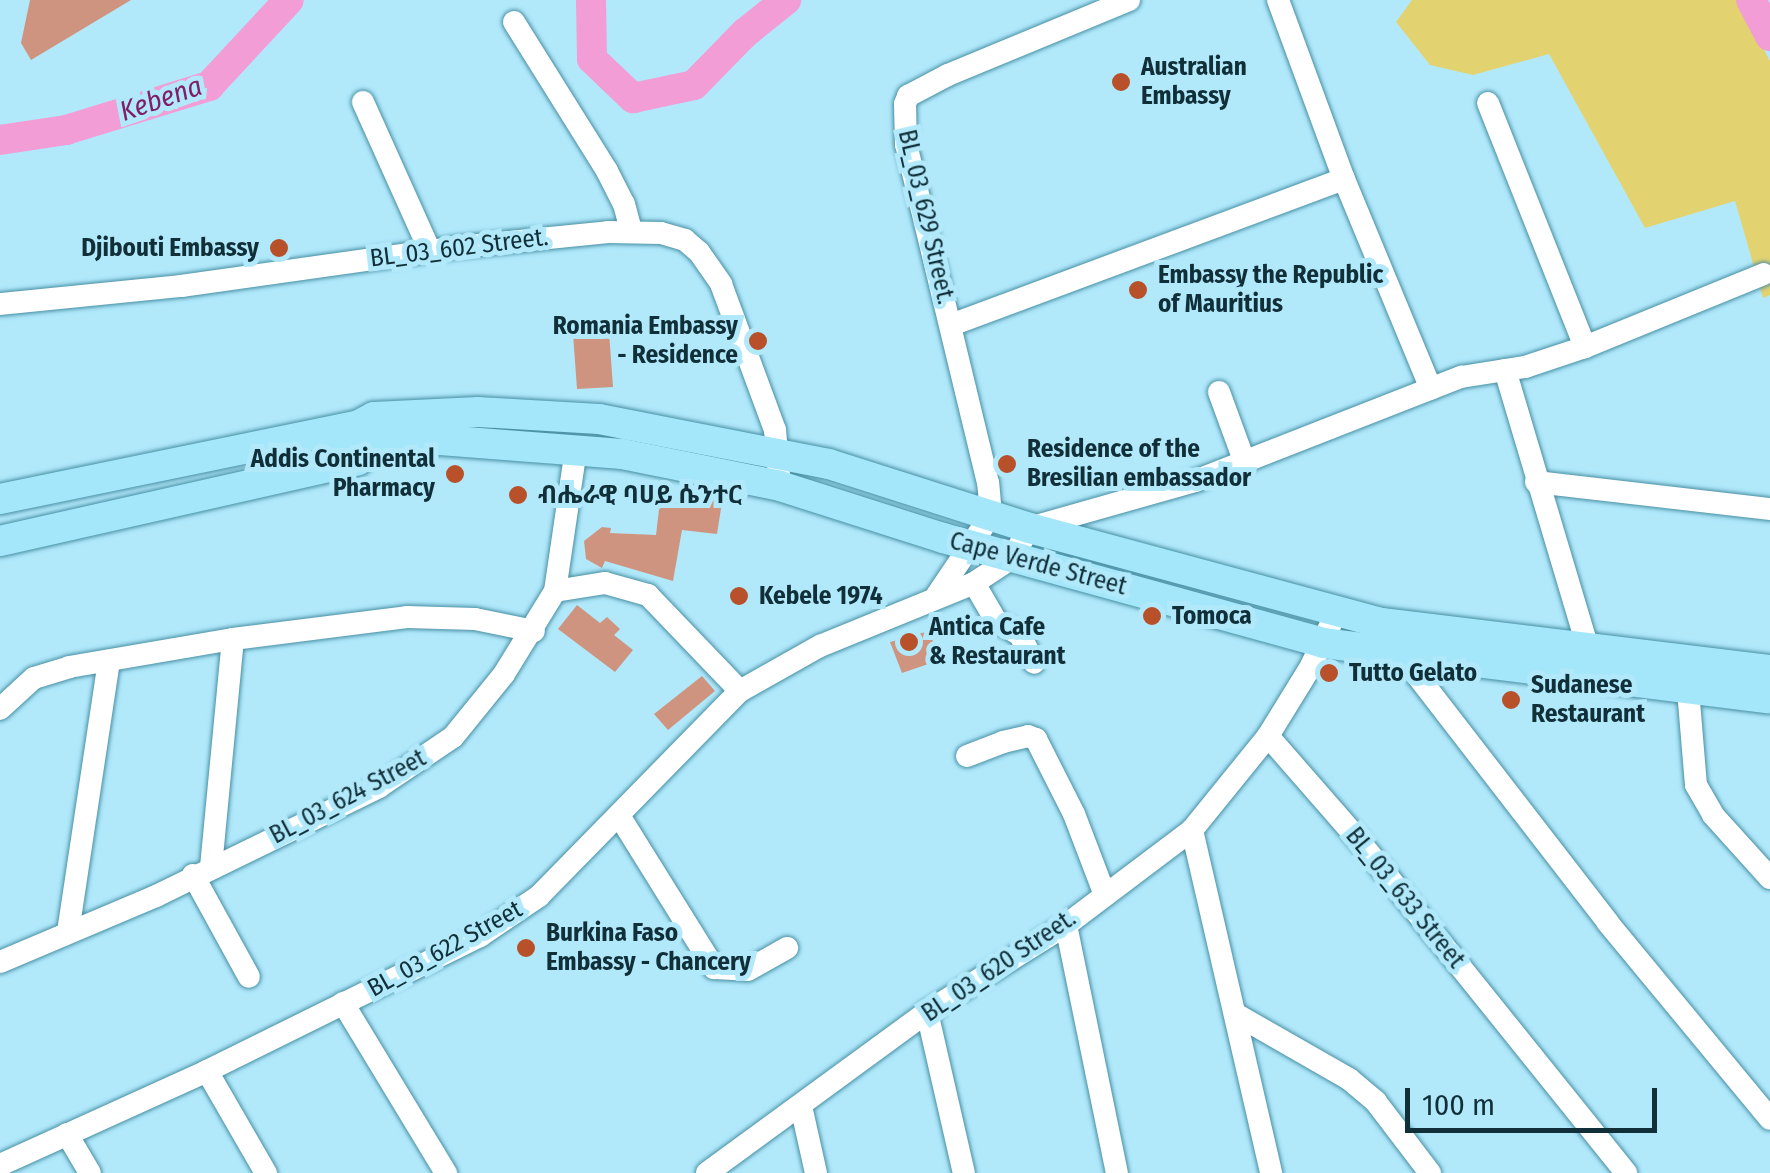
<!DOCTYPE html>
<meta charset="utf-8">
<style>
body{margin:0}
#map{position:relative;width:1770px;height:1173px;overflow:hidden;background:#b1e9fb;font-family:"Fira Sans Condensed","Noto Sans Ethiopic",sans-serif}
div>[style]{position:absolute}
.green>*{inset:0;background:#e3d370}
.river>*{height:30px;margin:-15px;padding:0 15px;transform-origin:15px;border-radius:15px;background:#f29dd6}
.building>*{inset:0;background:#cf947f}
.roads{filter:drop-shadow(0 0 2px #488fa4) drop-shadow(0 0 2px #488fa4)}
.minor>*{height:22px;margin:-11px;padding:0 11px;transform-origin:11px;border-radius:11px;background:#fff}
.major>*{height:30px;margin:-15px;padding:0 15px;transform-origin:15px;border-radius:15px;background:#a4e6fa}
.dots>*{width:28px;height:28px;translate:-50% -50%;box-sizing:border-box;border:5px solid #b1e9fb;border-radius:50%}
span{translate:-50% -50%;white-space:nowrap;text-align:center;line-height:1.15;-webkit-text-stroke:10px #b1e9fb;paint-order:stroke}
.poi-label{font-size:25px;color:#112f38;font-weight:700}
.left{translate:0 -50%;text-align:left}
.right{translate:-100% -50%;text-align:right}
.street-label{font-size:25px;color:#112f38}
.water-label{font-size:28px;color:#801f67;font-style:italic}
.scale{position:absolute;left:1405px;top:1088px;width:252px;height:45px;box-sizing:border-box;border:5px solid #112f38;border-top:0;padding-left:12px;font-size:30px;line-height:35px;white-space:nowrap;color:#112f38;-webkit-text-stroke:8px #b1e9fb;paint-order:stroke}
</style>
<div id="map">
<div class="green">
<i style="clip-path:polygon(1412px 0,1737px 0,1770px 61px,1770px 295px,1763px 298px,1735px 201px,1645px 228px,1549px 54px,1473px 75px,1430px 65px,1396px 22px)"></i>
</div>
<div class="river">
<i style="left:591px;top:0;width:59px;rotate:89deg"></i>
<i style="left:592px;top:59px;width:57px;rotate:43.6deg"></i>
<i style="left:633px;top:98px;width:62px;rotate:-12deg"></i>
<i style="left:694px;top:85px;width:73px;rotate:-45.6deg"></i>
<i style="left:745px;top:33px;width:53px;rotate:-38.8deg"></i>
<i style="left:1751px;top:0;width:41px;rotate:62.2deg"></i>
<i style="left:0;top:140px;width:67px;rotate:-8.6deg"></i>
<i style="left:66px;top:130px;width:150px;rotate:-17.1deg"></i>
<i style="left:209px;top:86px;width:117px;rotate:-47.1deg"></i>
</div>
<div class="building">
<i style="clip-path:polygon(30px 0,131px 0,31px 60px,21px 43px)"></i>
<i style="clip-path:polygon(609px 332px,613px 387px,577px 389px,573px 334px)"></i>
<i style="clip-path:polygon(661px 492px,722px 502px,717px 534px,682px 530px,673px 581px,605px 561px,602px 568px,586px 559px,584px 541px,602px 527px,611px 528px,610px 533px,656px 535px)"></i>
<i style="clip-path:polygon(577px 605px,600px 623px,607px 617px,620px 629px,614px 635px,633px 650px,615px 672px,558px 629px)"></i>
<i style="clip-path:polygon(929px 631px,940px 660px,902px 673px,890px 642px)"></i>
<i style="clip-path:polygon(702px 676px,715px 691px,668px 730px,654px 714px)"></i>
</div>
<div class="roads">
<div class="minor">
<i style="left:1278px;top:0;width:191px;rotate:69.8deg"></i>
<i style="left:1344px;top:179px;width:227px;rotate:67.5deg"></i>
<i style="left:514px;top:22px;width:176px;rotate:58deg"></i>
<i style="left:607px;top:171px;width:37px;rotate:63deg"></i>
<i style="left:624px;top:204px;width:27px;rotate:75deg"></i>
<i style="left:363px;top:102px;width:163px;rotate:65.8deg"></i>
<i style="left:1488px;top:103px;width:263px;rotate:68.3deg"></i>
<i style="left:0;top:304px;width:182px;rotate:-5.7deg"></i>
<i style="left:181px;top:286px;width:281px;rotate:-8deg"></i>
<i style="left:459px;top:247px;width:150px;rotate:-5.7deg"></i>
<i style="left:608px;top:232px;width:53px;rotate:1.1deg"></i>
<i style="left:661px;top:233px;width:25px;rotate:16deg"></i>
<i style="left:685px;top:240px;width:18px;rotate:41deg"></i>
<i style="left:699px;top:252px;width:39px;rotate:55deg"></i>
<i style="left:721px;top:284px;width:156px;rotate:69.7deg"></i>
<i style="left:775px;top:430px;width:56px;rotate:84.9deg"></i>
<i style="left:951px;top:325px;width:419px;rotate:-20.4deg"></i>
<i style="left:1505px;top:370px;width:301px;rotate:73.4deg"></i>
<i style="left:1219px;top:392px;width:76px;rotate:69.9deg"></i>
<i style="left:1536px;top:482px;width:236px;rotate:6.6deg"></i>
<i style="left:974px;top:583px;width:44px;rotate:59.9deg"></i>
<i style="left:996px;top:621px;width:28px;rotate:30deg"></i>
<i style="left:1020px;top:635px;width:31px;rotate:63deg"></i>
<i style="left:555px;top:591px;width:51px;rotate:-9.1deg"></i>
<i style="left:605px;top:583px;width:45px;rotate:15.6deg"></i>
<i style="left:648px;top:595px;width:133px;rotate:46.2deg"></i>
<i style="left:937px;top:595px;width:97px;rotate:-56deg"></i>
<i style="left:991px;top:515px;width:32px;rotate:-95deg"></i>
<i style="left:988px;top:483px;width:348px;rotate:-103.6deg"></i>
<i style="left:906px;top:145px;width:41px;rotate:-91.4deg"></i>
<i style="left:905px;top:104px;width:9px;rotate:-69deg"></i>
<i style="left:908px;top:96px;width:45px;rotate:-27.7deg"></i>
<i style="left:948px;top:75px;width:196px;rotate:-22.5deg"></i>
<i style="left:1402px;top:656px;width:337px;rotate:52.3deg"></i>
<i style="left:1608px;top:923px;width:254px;rotate:50.4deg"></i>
<i style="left:1688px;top:690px;width:95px;rotate:85.2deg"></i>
<i style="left:1696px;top:785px;width:34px;rotate:60deg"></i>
<i style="left:1713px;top:815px;width:85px;rotate:47.9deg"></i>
<i style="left:0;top:709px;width:46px;rotate:-42.4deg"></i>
<i style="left:34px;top:678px;width:37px;rotate:-17deg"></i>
<i style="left:69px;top:667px;width:166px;rotate:-9.7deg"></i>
<i style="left:233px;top:639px;width:175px;rotate:-7.2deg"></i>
<i style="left:407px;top:617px;width:68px;rotate:1.7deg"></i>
<i style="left:475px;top:619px;width:60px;rotate:11.5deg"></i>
<i style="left:1268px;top:736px;width:134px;rotate:48.9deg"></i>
<i style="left:1356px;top:837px;width:431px;rotate:51.2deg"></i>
<i style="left:967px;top:756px;width:39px;rotate:-21deg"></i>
<i style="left:1003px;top:742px;width:26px;rotate:-13deg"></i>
<i style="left:1028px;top:736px;width:9px;rotate:21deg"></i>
<i style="left:1036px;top:739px;width:84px;rotate:63.1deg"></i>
<i style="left:1074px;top:814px;width:87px;rotate:69.1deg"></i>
<i style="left:620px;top:817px;width:178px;rotate:58.1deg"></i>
<i style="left:714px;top:968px;width:34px;rotate:3deg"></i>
<i style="left:748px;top:970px;width:45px;rotate:-29.4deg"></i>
<i style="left:1192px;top:830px;width:352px;rotate:77deg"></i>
<i style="left:211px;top:867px;width:229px;rotate:-84.5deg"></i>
<i style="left:193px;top:875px;width:116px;rotate:61.2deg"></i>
<i style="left:1066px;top:925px;width:253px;rotate:78.4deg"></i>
<i style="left:68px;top:932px;width:274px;rotate:-81.4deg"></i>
<i style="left:0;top:962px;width:169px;rotate:-22.9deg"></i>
<i style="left:156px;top:896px;width:248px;rotate:-26deg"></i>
<i style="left:379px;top:787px;width:89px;rotate:-34deg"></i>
<i style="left:453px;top:737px;width:81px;rotate:-51deg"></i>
<i style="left:504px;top:674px;width:97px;rotate:-58.4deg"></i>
<i style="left:555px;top:591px;width:145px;rotate:-81.6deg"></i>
<i style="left:343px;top:1003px;width:199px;rotate:58.8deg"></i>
<i style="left:927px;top:1012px;width:165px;rotate:77.1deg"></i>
<i style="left:1239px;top:1016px;width:127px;rotate:29.8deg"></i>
<i style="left:1349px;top:1079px;width:35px;rotate:40deg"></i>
<i style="left:1376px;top:1102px;width:89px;rotate:52.7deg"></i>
<i style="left:207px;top:1071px;width:118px;rotate:60deg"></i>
<i style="left:801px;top:1106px;width:69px;rotate:77.4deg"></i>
<i style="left:67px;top:1134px;width:45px;rotate:59.5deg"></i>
<i style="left:0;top:1165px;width:227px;rotate:-24.4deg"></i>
<i style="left:207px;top:1071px;width:305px;rotate:-26.3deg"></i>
<i style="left:480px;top:936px;width:71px;rotate:-34.1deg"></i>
<i style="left:539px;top:896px;width:287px;rotate:-45.6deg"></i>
<i style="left:740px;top:691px;width:92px;rotate:-29.4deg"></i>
<i style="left:820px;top:646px;width:166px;rotate:-22.2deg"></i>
<i style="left:974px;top:583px;width:45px;rotate:-33.3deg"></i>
<i style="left:1012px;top:558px;width:34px;rotate:-60deg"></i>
<i style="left:1029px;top:528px;width:173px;rotate:-15.8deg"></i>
<i style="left:1195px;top:481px;width:286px;rotate:-21.4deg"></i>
<i style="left:1461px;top:377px;width:65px;rotate:-8.9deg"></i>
<i style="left:1525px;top:367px;width:63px;rotate:-18.4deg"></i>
<i style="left:1585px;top:347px;width:193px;rotate:-22.2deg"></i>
<i style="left:707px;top:1173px;width:273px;rotate:-36.2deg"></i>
<i style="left:927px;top:1012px;width:164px;rotate:-32deg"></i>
<i style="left:1066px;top:925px;width:158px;rotate:-37deg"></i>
<i style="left:1192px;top:830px;width:121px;rotate:-51deg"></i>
<i style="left:1268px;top:736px;width:82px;rotate:-58.4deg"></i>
<i style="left:1311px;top:666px;width:59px;rotate:-64.7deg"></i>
</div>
<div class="major">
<i style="left:329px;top:451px;width:55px;rotate:-9.5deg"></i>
<i style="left:383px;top:442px;width:57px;rotate:-2deg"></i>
<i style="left:440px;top:440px;width:183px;rotate:4.4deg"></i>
<i style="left:622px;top:454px;width:161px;rotate:11.4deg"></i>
<i style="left:780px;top:486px;width:171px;rotate:17.7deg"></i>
<i style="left:943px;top:538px;width:394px;rotate:15.4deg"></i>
<i style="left:1323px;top:643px;width:450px;rotate:7.1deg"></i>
<i style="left:0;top:499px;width:364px;rotate:-11.6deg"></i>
<i style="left:357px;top:426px;width:19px;rotate:-28deg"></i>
<i style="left:374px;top:417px;width:104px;rotate:-2.8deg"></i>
<i style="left:478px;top:412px;width:121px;rotate:3.3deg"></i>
<i style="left:599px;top:419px;width:234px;rotate:11.1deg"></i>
<i style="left:829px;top:464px;width:210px;rotate:17.7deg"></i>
<i style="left:1029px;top:528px;width:366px;rotate:15.1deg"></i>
<i style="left:1382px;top:623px;width:391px;rotate:6.9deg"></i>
<i style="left:0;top:541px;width:367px;rotate:-12.7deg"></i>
</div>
</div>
<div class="dots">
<i style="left:1121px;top:82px;background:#b85029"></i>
<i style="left:279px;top:248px;background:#b85029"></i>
<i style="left:1138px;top:290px;background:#b85029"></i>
<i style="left:758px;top:341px;background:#b85029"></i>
<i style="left:1007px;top:464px;background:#b85029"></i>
<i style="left:455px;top:474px;background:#b85029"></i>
<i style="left:518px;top:495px;background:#b85029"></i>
<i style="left:739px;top:596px;background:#b85029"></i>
<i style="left:1152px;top:616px;background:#b85029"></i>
<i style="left:909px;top:642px;background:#b85029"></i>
<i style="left:1329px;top:673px;background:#b85029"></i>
<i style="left:1511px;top:700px;background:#b85029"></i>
<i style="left:526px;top:948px;background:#b85029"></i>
</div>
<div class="poi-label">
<span class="left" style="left:1141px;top:82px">Australian<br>Embassy</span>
<span class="right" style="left:259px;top:248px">Djibouti Embassy</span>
<span class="left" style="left:1158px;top:290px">Embassy the Republic<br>of Mauritius</span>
<span class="right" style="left:738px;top:341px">Romania Embassy<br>- Residence</span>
<span class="left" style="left:1027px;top:464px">Residence of the<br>Bresilian embassador</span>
<span class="right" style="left:435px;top:474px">Addis Continental<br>Pharmacy</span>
<span class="left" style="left:538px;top:495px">ብሔራዊ ባሀይ ሴንተር</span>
<span class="left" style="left:759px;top:596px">Kebele 1974</span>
<span class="left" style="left:1172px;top:616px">Tomoca</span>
<span class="left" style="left:929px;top:642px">Antica Cafe<br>&amp; Restaurant</span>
<span class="left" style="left:1349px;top:673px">Tutto Gelato</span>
<span class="left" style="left:1531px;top:700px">Sudanese<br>Restaurant</span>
<span class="left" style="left:546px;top:948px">Burkina Faso<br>Embassy - Chancery</span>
</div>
<div class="street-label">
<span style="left:926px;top:217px;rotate:77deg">BL_03_629 Street.</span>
<span style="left:459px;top:248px;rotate:-7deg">BL_03_602 Street.</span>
<span style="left:1038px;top:564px;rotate:15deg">Cape Verde Street</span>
<span style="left:348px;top:797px;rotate:-28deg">BL_03_624 Street</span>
<span style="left:1405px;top:898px;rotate:51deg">BL_03_633 Street</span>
<span style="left:445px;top:949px;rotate:-29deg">BL_03_622 Street</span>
<span style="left:999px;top:966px;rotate:-34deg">BL_03_620 Street.</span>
</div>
<div class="water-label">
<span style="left:161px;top:99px;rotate:-19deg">Kebena</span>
</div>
<div class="scale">100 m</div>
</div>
